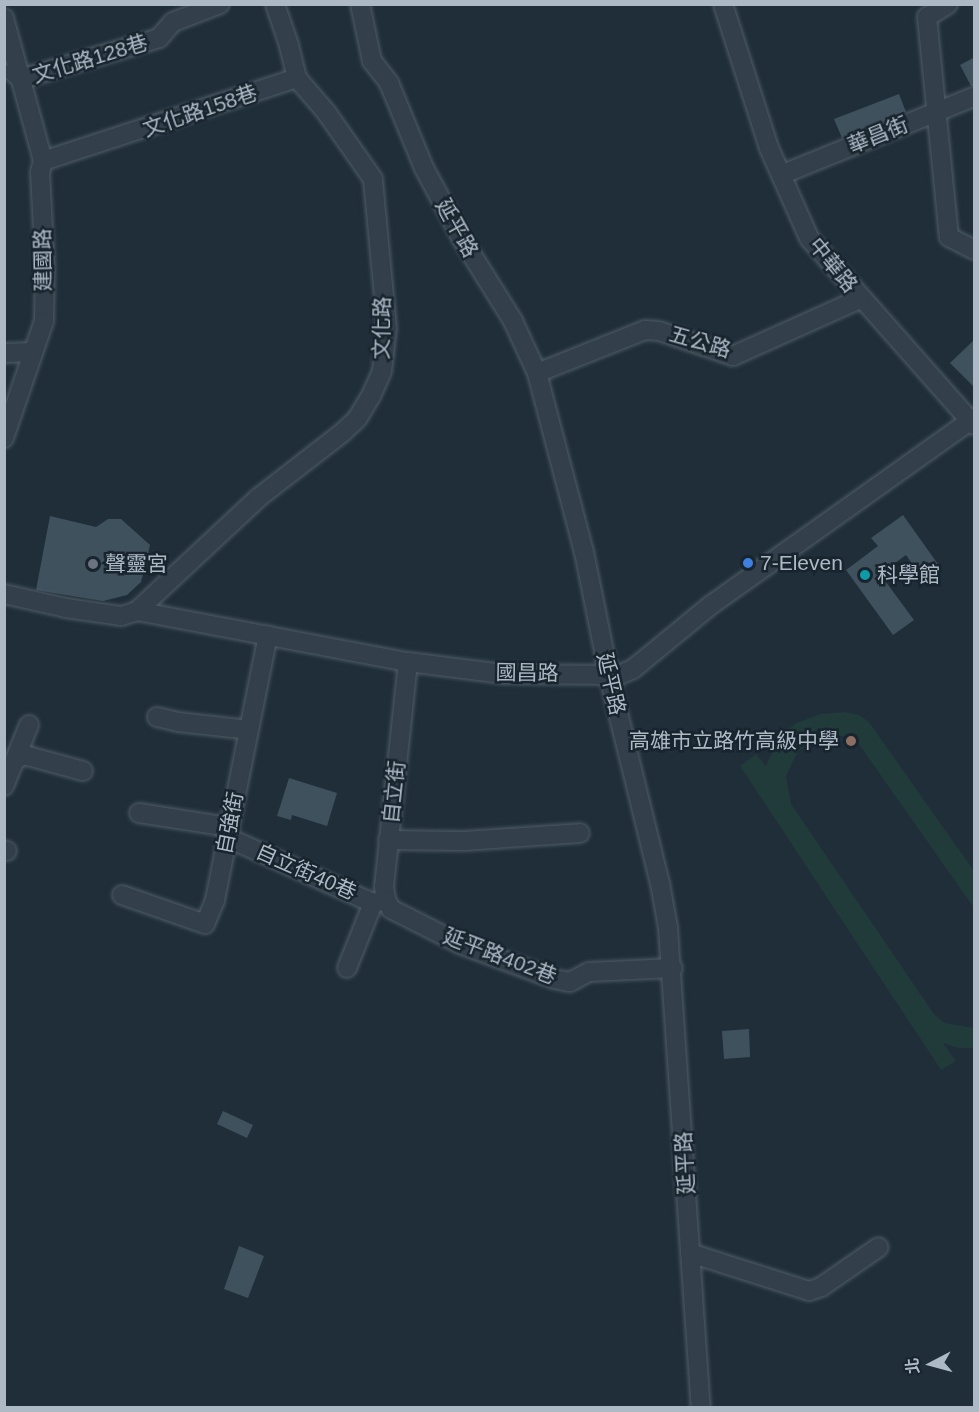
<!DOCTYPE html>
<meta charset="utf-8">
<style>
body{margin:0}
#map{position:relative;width:979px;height:1412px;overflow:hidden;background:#1f2e39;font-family:Arial,"Noto Sans TC",sans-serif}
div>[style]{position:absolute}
.green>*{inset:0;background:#213a3a}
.building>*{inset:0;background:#40515e}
.roads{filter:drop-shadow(0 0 2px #505d67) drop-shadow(0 0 2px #505d67)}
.minor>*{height:18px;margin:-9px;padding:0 9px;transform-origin:9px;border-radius:9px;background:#333f4a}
.dots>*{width:16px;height:16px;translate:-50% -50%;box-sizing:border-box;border:3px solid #18242e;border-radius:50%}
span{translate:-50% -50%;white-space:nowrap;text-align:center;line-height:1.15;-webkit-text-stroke:5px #18242e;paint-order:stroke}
.street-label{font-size:21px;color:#adbac6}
.poi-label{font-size:21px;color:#adbac6}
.left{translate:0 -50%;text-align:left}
.right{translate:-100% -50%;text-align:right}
.frame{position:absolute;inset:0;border:6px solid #adbac6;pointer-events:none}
.north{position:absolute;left:901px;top:1334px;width:60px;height:60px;-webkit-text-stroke:4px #18242e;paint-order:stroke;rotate:264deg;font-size:16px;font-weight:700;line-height:24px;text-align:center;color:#adbac6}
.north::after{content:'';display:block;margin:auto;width:21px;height:27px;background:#adbac6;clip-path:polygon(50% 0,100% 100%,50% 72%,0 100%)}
</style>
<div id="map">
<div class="green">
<i style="clip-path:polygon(845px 712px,859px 715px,869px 722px,974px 871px,974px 908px,858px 743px,846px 736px,833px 736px,820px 738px,798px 751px,786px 776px,791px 804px,934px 1014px,945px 1023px,974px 1028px,974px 1048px,958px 1048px,943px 1043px,956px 1061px,941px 1070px,740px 766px,756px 754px,766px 766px,779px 737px,796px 723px,820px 714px)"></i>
</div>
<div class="building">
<i style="clip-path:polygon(975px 57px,975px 86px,971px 86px,960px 65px)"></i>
<i style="clip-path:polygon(899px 94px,906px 112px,842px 138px,834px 119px)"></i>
<i style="clip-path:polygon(975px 339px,975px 388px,950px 363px)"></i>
<i style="clip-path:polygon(903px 515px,940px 567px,923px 580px,906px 555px,880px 574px,914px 620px,893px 635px,846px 570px,878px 546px,871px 538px)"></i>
<i style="clip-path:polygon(50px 516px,96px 527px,108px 519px,121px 519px,150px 545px,141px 582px,127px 595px,103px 601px,36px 590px)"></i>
<i style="clip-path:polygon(289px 778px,337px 793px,327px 826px,292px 815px,291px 820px,277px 816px)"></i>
<i style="clip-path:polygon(749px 1029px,750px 1057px,724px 1059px,722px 1031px)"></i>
<i style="clip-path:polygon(223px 1111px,253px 1125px,247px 1138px,217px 1124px)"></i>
<i style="clip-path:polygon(239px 1246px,264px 1256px,248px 1298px,224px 1289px)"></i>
</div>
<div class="roads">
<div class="minor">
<i style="left:360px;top:4px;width:58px;rotate:78.1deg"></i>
<i style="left:372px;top:61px;width:28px;rotate:52deg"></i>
<i style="left:389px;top:83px;width:92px;rotate:67.6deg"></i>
<i style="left:424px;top:168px;width:81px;rotate:61.8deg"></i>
<i style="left:462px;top:239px;width:97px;rotate:58.1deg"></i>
<i style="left:513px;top:321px;width:57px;rotate:65.2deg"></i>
<i style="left:537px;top:373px;width:185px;rotate:75.3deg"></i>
<i style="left:584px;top:552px;width:126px;rotate:78.6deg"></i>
<i style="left:609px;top:676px;width:213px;rotate:76.2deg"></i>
<i style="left:660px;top:883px;width:46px;rotate:79.9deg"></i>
<i style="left:668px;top:928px;width:481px;rotate:86.1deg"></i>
<i style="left:723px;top:4px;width:151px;rotate:72.3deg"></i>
<i style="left:769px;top:148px;width:98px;rotate:66deg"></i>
<i style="left:809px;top:238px;width:249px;rotate:48.6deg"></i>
<i style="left:948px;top:4px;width:25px;rotate:148deg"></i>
<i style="left:927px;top:17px;width:221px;rotate:84.3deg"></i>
<i style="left:949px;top:237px;width:28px;rotate:27deg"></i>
<i style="left:4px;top:18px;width:148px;rotate:74.7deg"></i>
<i style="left:43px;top:161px;width:11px;rotate:105deg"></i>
<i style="left:40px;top:172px;width:97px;rotate:87deg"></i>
<i style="left:45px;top:269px;width:52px;rotate:91.1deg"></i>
<i style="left:44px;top:321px;width:124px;rotate:108.9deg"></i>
<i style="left:13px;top:72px;width:11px;rotate:41deg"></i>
<i style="left:21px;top:79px;width:144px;rotate:-16.5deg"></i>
<i style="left:159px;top:38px;width:21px;rotate:-49deg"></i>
<i style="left:173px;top:22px;width:50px;rotate:-21deg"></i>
<i style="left:43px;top:161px;width:267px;rotate:-18.1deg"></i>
<i style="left:783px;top:174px;width:206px;rotate:-22deg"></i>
<i style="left:4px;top:353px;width:29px;rotate:-2deg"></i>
<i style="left:537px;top:373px;width:116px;rotate:-21.7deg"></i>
<i style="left:645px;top:330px;width:14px;rotate:4deg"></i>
<i style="left:659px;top:331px;width:78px;rotate:18.7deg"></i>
<i style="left:733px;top:356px;width:139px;rotate:-24.2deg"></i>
<i style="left:4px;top:594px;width:64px;rotate:12.7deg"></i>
<i style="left:66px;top:608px;width:56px;rotate:8.3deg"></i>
<i style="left:121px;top:616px;width:17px;rotate:-17deg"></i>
<i style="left:137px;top:611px;width:276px;rotate:10.7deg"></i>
<i style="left:408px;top:662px;width:96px;rotate:7.2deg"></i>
<i style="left:503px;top:674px;width:116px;rotate:0.5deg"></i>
<i style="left:619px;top:675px;width:15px;rotate:-23deg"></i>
<i style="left:633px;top:669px;width:101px;rotate:-39.4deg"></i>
<i style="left:711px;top:605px;width:323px;rotate:-35.4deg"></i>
<i style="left:137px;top:611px;width:166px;rotate:-43deg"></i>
<i style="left:258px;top:498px;width:108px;rotate:-37.8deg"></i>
<i style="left:343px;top:432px;width:19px;rotate:-43deg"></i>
<i style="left:357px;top:419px;width:27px;rotate:-59deg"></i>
<i style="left:371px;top:396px;width:27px;rotate:-66deg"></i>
<i style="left:382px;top:371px;width:43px;rotate:-83.4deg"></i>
<i style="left:387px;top:328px;width:150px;rotate:-95.4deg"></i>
<i style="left:373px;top:179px;width:82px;rotate:-125deg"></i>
<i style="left:326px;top:112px;width:45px;rotate:-130.5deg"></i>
<i style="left:297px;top:78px;width:34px;rotate:-104deg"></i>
<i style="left:289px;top:45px;width:43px;rotate:-108.9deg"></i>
<i style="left:408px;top:662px;width:226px;rotate:96.1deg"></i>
<i style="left:384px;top:887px;width:13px;rotate:81deg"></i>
<i style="left:386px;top:900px;width:10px;rotate:61deg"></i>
<i style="left:391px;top:909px;width:77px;rotate:26.9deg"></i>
<i style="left:460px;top:944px;width:100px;rotate:20.4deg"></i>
<i style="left:554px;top:979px;width:16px;rotate:11deg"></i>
<i style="left:570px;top:982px;width:21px;rotate:-28deg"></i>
<i style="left:589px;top:972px;width:84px;rotate:-2.7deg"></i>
<i style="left:157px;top:717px;width:22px;rotate:13deg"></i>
<i style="left:178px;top:722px;width:71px;rotate:6.4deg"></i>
<i style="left:17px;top:759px;width:6px;rotate:-39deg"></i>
<i style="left:22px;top:755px;width:6px;rotate:9deg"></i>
<i style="left:28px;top:756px;width:57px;rotate:15.3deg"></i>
<i style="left:4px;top:786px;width:66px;rotate:-67.7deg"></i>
<i style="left:139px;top:813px;width:90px;rotate:8.9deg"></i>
<i style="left:226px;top:837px;width:161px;rotate:24.2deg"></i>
<i style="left:373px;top:903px;width:13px;rotate:-13deg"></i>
<i style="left:388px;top:840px;width:76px;rotate:0.8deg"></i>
<i style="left:464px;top:841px;width:116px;rotate:-3.9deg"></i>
<i style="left:4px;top:850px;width:3px;rotate:18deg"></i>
<i style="left:122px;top:895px;width:88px;rotate:19.3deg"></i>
<i style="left:205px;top:924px;width:26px;rotate:-67deg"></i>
<i style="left:215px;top:900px;width:270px;rotate:-78.7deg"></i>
<i style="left:347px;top:968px;width:70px;rotate:-68.2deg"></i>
<i style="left:690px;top:1253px;width:125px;rotate:17.7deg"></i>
<i style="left:809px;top:1291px;width:13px;rotate:-18deg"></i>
<i style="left:821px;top:1287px;width:70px;rotate:-34.6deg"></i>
</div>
</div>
<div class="dots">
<i style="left:748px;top:563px;background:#3f7fe0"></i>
<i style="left:93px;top:564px;background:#6b7280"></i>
<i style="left:865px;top:575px;background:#0f9aa8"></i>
<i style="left:851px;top:741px;background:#8d6e63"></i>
</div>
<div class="street-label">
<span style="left:90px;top:59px;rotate:-17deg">文化路128巷</span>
<span style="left:200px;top:111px;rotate:-19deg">文化路158巷</span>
<span style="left:878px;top:135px;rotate:-22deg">華昌街</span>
<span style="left:457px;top:228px;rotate:61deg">延平路</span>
<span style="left:43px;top:260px;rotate:-91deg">建國路</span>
<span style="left:833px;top:265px;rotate:51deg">中華路</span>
<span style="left:382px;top:328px;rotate:-89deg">文化路</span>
<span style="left:700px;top:342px;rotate:16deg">五公路</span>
<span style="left:527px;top:673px;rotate:1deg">國昌路</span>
<span style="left:611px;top:684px;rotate:77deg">延平路</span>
<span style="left:394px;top:792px;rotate:-84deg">自立街</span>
<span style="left:230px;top:823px;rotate:-79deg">自強街</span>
<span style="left:306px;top:872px;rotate:24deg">自立街40巷</span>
<span style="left:500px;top:956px;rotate:21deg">延平路402巷</span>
<span style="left:685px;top:1163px;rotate:-93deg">延平路</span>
</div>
<div class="poi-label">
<span class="left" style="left:760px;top:563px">7-Eleven</span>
<span class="left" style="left:105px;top:564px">聲靈宮</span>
<span class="left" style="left:877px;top:575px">科學館</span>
<span class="right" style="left:839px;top:741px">高雄市立路竹高級中學</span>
</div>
<div class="frame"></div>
<div class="north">北</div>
</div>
